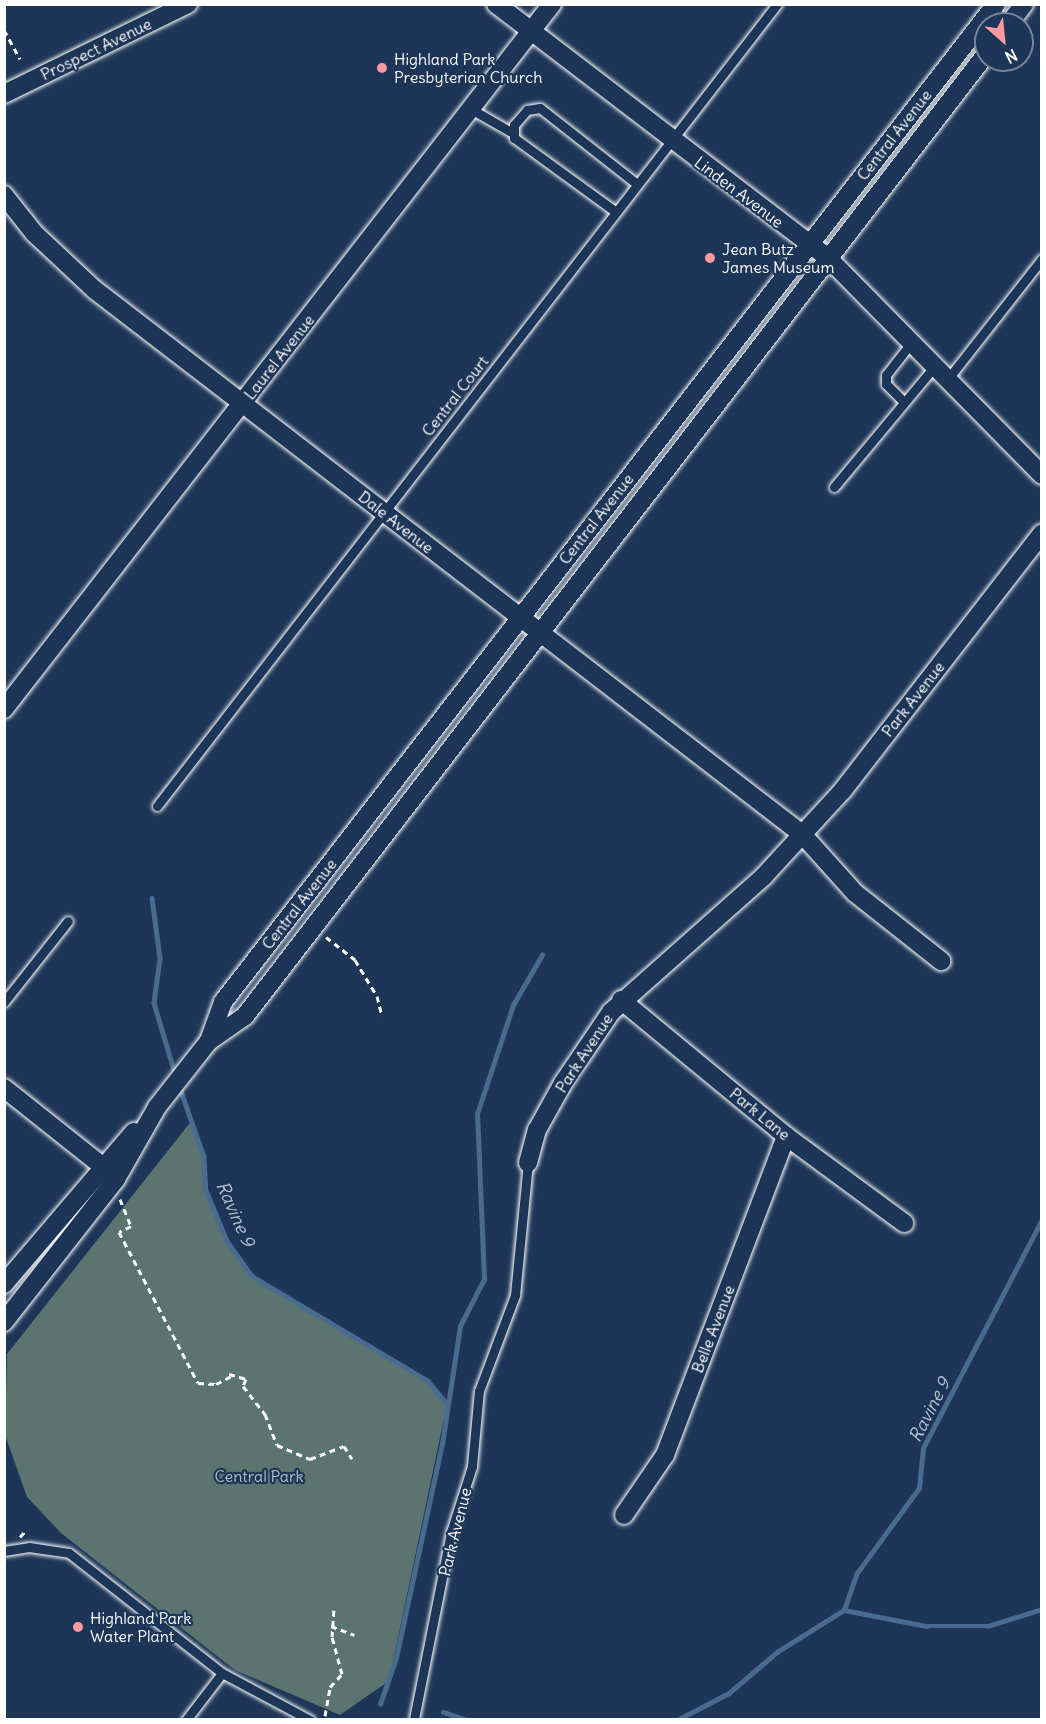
<!DOCTYPE html>
<style>
body{margin:0}
#map{position:relative;width:1046px;height:1724px;overflow:hidden;background:#1d3557;font-family:Delius,sans-serif}
div>[style]{position:absolute}
.green>*{inset:0;background:#5b7470}
.stream>*{height:4.5px;margin:-2.25px;padding:0 2.25px;transform-origin:2.25px;border-radius:2.25px;background:#496b90}
.path>*{height:3px;margin-top:-1.5px;transform-origin:0;background:repeating-linear-gradient(90deg,#fff 0 6px,transparent 0 10.5px)}
.roads{filter:drop-shadow(0 0 2px #fff) drop-shadow(0 0 2px #fff)}
.service>*{height:9px;margin:-4.5px;padding:0 4.5px;transform-origin:4.5px;border-radius:4.5px;background:#1d3557}
.minor>*{height:18px;margin:-9px;padding:0 9px;transform-origin:9px;border-radius:9px;background:#1d3557}
.dots>*{width:16px;height:16px;translate:-50% -50%;box-sizing:border-box;border:3px solid #1d3557;border-radius:50%}
span{translate:-50% -50%;white-space:nowrap;text-align:center;line-height:1.15;-webkit-text-stroke:4.5px #1d3557;paint-order:stroke}
.street-label{font-size:16px;color:#fff}
.poi-label{font-size:16px;color:#fff}
.left{translate:0 -50%;text-align:left}
.park-label{font-size:16px;color:#b5c0bf}
.water-label{font-size:18px;color:#b6c4d3;font-style:italic}
.frame{position:absolute;inset:0;border:6px solid #fff;pointer-events:none}
.north{position:absolute;left:974px;top:12px;width:60px;height:60px;box-sizing:border-box;background:#1d3557;border:2px solid #77869a;border-radius:50%;rotate:153deg;font-size:16px;font-weight:700;line-height:24px;text-align:center;color:#fff}
.north::after{content:'';display:block;margin:auto;width:21px;height:27px;background:#ff9aa2;clip-path:polygon(50% 0,100% 100%,50% 72%,0 100%)}
</style>
<div id="map">
<div class="green">
<i style="clip-path:polygon(193px 1119px,204px 1157px,206px 1190px,227px 1241px,252px 1276px,428px 1381px,447px 1404px,389px 1681px,340px 1715px,235px 1670px,61px 1533px,27px 1497px,5px 1435px,7px 1354px)"></i>
</div>
<div class="stream">
<i style="left:152px;top:898px;width:61px;rotate:82.4deg"></i>
<i style="left:160px;top:958px;width:45px;rotate:97.6deg"></i>
<i style="left:154px;top:1003px;width:77px;rotate:73.4deg"></i>
<i style="left:179px;top:1085px;width:76px;rotate:70.9deg"></i>
<i style="left:204px;top:1157px;width:33px;rotate:87deg"></i>
<i style="left:206px;top:1190px;width:55px;rotate:67.6deg"></i>
<i style="left:227px;top:1241px;width:43px;rotate:54.5deg"></i>
<i style="left:252px;top:1276px;width:205px;rotate:30.8deg"></i>
<i style="left:428px;top:1381px;width:30px;rotate:50deg"></i>
<i style="left:844px;top:1610px;width:84px;rotate:11deg"></i>
<i style="left:926px;top:1626px;width:62px"></i>
<i style="left:988px;top:1626px;width:57px;rotate:-17.5deg"></i>
<i style="left:380px;top:1704px;width:49px;rotate:-70.8deg"></i>
<i style="left:396px;top:1658px;width:219px;rotate:-77.9deg"></i>
<i style="left:442px;top:1444px;width:119px;rotate:-81.3deg"></i>
<i style="left:460px;top:1326px;width:53px;rotate:-62.9deg"></i>
<i style="left:484px;top:1279px;width:165px;rotate:-92.4deg"></i>
<i style="left:477px;top:1114px;width:115px;rotate:-71.7deg"></i>
<i style="left:513px;top:1005px;width:58px;rotate:-59.9deg"></i>
<i style="left:443px;top:1712px;width:25px;rotate:18deg"></i>
<i style="left:677px;top:1720px;width:59px;rotate:-27.4deg"></i>
<i style="left:729px;top:1693px;width:63px;rotate:-40.5deg"></i>
<i style="left:777px;top:1652px;width:79px;rotate:-32.1deg"></i>
<i style="left:844px;top:1610px;width:39px;rotate:-71deg"></i>
<i style="left:857px;top:1573px;width:105px;rotate:-53.9deg"></i>
<i style="left:919px;top:1488px;width:40px;rotate:-84.3deg"></i>
<i style="left:923px;top:1448px;width:258px;rotate:-62.5deg"></i>
</div>
<div class="path">
<i style="left:4px;top:30px;width:33px;rotate:61deg"></i>
<i style="left:326px;top:937px;width:37px;rotate:38deg"></i>
<i style="left:355px;top:960px;width:42px;rotate:58.6deg"></i>
<i style="left:377px;top:996px;width:21px;rotate:76deg"></i>
<i style="left:120px;top:1199px;width:29px;rotate:68deg"></i>
<i style="left:131px;top:1226px;width:13px;rotate:153deg"></i>
<i style="left:119px;top:1232px;width:170px;rotate:62.4deg"></i>
<i style="left:198px;top:1383px;width:18px;rotate:3deg"></i>
<i style="left:216px;top:1384px;width:20px;rotate:-27deg"></i>
<i style="left:229px;top:1374px;width:18px;rotate:16deg"></i>
<i style="left:246px;top:1379px;width:8px;rotate:113deg"></i>
<i style="left:243px;top:1386px;width:36px;rotate:52deg"></i>
<i style="left:265px;top:1414px;width:33px;rotate:69deg"></i>
<i style="left:277px;top:1445px;width:36px;rotate:23deg"></i>
<i style="left:310px;top:1459px;width:36px;rotate:-21deg"></i>
<i style="left:344px;top:1446px;width:15px;rotate:58deg"></i>
<i style="left:20px;top:1537px;width:9px;rotate:-49deg"></i>
<i style="left:331px;top:1626px;width:25px;rotate:21deg"></i>
<i style="left:325px;top:1716px;width:29px;rotate:-80deg"></i>
<i style="left:330px;top:1687px;width:18px;rotate:-47deg"></i>
<i style="left:342px;top:1674px;width:38px;rotate:-105deg"></i>
<i style="left:332px;top:1637px;width:30px;rotate:-86deg"></i>
</div>
<div class="roads">
<div class="service">
<i style="left:471px;top:109px;width:46px;rotate:29.9deg"></i>
<i style="left:616px;top:212px;width:126px;rotate:-144deg"></i>
<i style="left:514px;top:138px;width:13px;rotate:-90deg"></i>
<i style="left:514px;top:125px;width:20px;rotate:-49deg"></i>
<i style="left:527px;top:110px;width:13px;rotate:-9deg"></i>
<i style="left:540px;top:108px;width:123px;rotate:38.1deg"></i>
<i style="left:947px;top:380px;width:154px;rotate:-51.9deg"></i>
<i style="left:902px;top:400px;width:23px;rotate:-135deg"></i>
<i style="left:886px;top:384px;width:9px;rotate:-90deg"></i>
<i style="left:886px;top:375px;width:41px;rotate:-52deg"></i>
<i style="left:834px;top:487px;width:156px;rotate:-50.2deg"></i>
<i style="left:157px;top:806px;width:1014px;rotate:-52.29deg"></i>
<i style="left:4px;top:1002px;width:103px;rotate:-51.7deg"></i>
<i style="left:4px;top:1551px;width:25px;rotate:-9deg"></i>
<i style="left:29px;top:1547px;width:40px;rotate:8.5deg"></i>
<i style="left:69px;top:1553px;width:194px;rotate:38.1deg"></i>
<i style="left:222px;top:1673px;width:100px;rotate:28.1deg"></i>
<i style="left:414px;top:1719px;width:191px;rotate:-78.8deg"></i>
<i style="left:451px;top:1532px;width:69px;rotate:-72.3deg"></i>
<i style="left:472px;top:1466px;width:75px;rotate:-84.7deg"></i>
<i style="left:479px;top:1391px;width:103px;rotate:-69.4deg"></i>
<i style="left:515px;top:1295px;width:133px;rotate:-84.4deg"></i>
<i style="left:186px;top:1720px;width:59px;rotate:-52.5deg"></i>
</div>
<div class="minor">
<i style="left:496px;top:4px;width:419px;rotate:37.4deg"></i>
<i style="left:829px;top:259px;width:303px;rotate:45.4deg"></i>
<i style="left:1009px;top:24px;width:25px;rotate:-53deg"></i>
<i style="left:4px;top:94px;width:205px;rotate:-26.1deg"></i>
<i style="left:4px;top:195px;width:48px;rotate:51.7deg"></i>
<i style="left:34px;top:233px;width:83px;rotate:43.1deg"></i>
<i style="left:95px;top:290px;width:892px;rotate:37.58deg"></i>
<i style="left:802px;top:834px;width:79px;rotate:48.1deg"></i>
<i style="left:855px;top:893px;width:110px;rotate:38.3deg"></i>
<i style="left:4px;top:709px;width:893px;rotate:-52.14deg"></i>
<i style="left:621px;top:1000px;width:214px;rotate:39.5deg"></i>
<i style="left:786px;top:1136px;width:147px;rotate:36.4deg"></i>
<i style="left:209px;top:1041px;width:41px;rotate:-70.3deg"></i>
<i style="left:223px;top:1002px;width:1262px;rotate:-52.24deg"></i>
<i style="left:4px;top:1088px;width:125px;rotate:38.5deg"></i>
<i style="left:528px;top:1163px;width:34px;rotate:-75deg"></i>
<i style="left:537px;top:1130px;width:54px;rotate:-61deg"></i>
<i style="left:563px;top:1083px;width:86px;rotate:-55.9deg"></i>
<i style="left:611px;top:1012px;width:205px;rotate:-41.6deg"></i>
<i style="left:764px;top:876px;width:117px;rotate:-47.4deg"></i>
<i style="left:843px;top:790px;width:325px;rotate:-52.2deg"></i>
<i style="left:4px;top:1284px;width:200px;rotate:-49.5deg"></i>
<i style="left:4px;top:1322px;width:182px;rotate:-51.9deg"></i>
<i style="left:116px;top:1179px;width:83px;rotate:-60.3deg"></i>
<i style="left:157px;top:1107px;width:84px;rotate:-51.8deg"></i>
<i style="left:209px;top:1041px;width:44px;rotate:-34.8deg"></i>
<i style="left:245px;top:1016px;width:1214px;rotate:-52.39deg"></i>
<i style="left:624px;top:1515px;width:73px;rotate:-55.7deg"></i>
<i style="left:665px;top:1455px;width:341px;rotate:-69.2deg"></i>
</div>
</div>
<div class="dots">
<i style="left:382px;top:68px;background:#ff9aa2"></i>
<i style="left:710px;top:258px;background:#ff9aa2"></i>
<i style="left:78px;top:1627px;background:#ff9aa2"></i>
</div>
<div class="street-label">
<span style="left:96px;top:49px;rotate:-26deg">Prospect Avenue</span>
<span style="left:894px;top:135px;rotate:-52deg">Central Avenue</span>
<span style="left:739px;top:192px;rotate:37deg">Linden Avenue</span>
<span style="left:279px;top:357px;rotate:-52deg">Laurel Avenue</span>
<span style="left:455px;top:396px;rotate:-52deg">Central Court</span>
<span style="left:596px;top:519px;rotate:-52deg">Central Avenue</span>
<span style="left:396px;top:522px;rotate:38deg">Dale Avenue</span>
<span style="left:913px;top:699px;rotate:-52deg">Park Avenue</span>
<span style="left:299px;top:904px;rotate:-52deg">Central Avenue</span>
<span style="left:584px;top:1053px;rotate:-57deg">Park Avenue</span>
<span style="left:760px;top:1114px;rotate:39deg">Park Lane</span>
<span style="left:713px;top:1329px;rotate:-69deg">Belle Avenue</span>
<span style="left:455px;top:1532px;rotate:-76deg">Park Avenue</span>
</div>
<div class="poi-label">
<span class="left" style="left:394px;top:68px">Highland Park<br>Presbyterian Church</span>
<span class="left" style="left:722px;top:258px">Jean Butz<br>James Museum</span>
<span class="left" style="left:90px;top:1627px">Highland Park<br>Water Plant</span>
</div>
<div class="park-label">
<span style="left:259px;top:1476px">Central Park</span>
</div>
<div class="water-label">
<span style="left:235px;top:1214px;rotate:66deg">Ravine 9</span>
<span style="left:930px;top:1410px;rotate:-63deg">Ravine 9</span>
</div>
<div class="frame"></div>
<div class="north">N</div>
</div>
